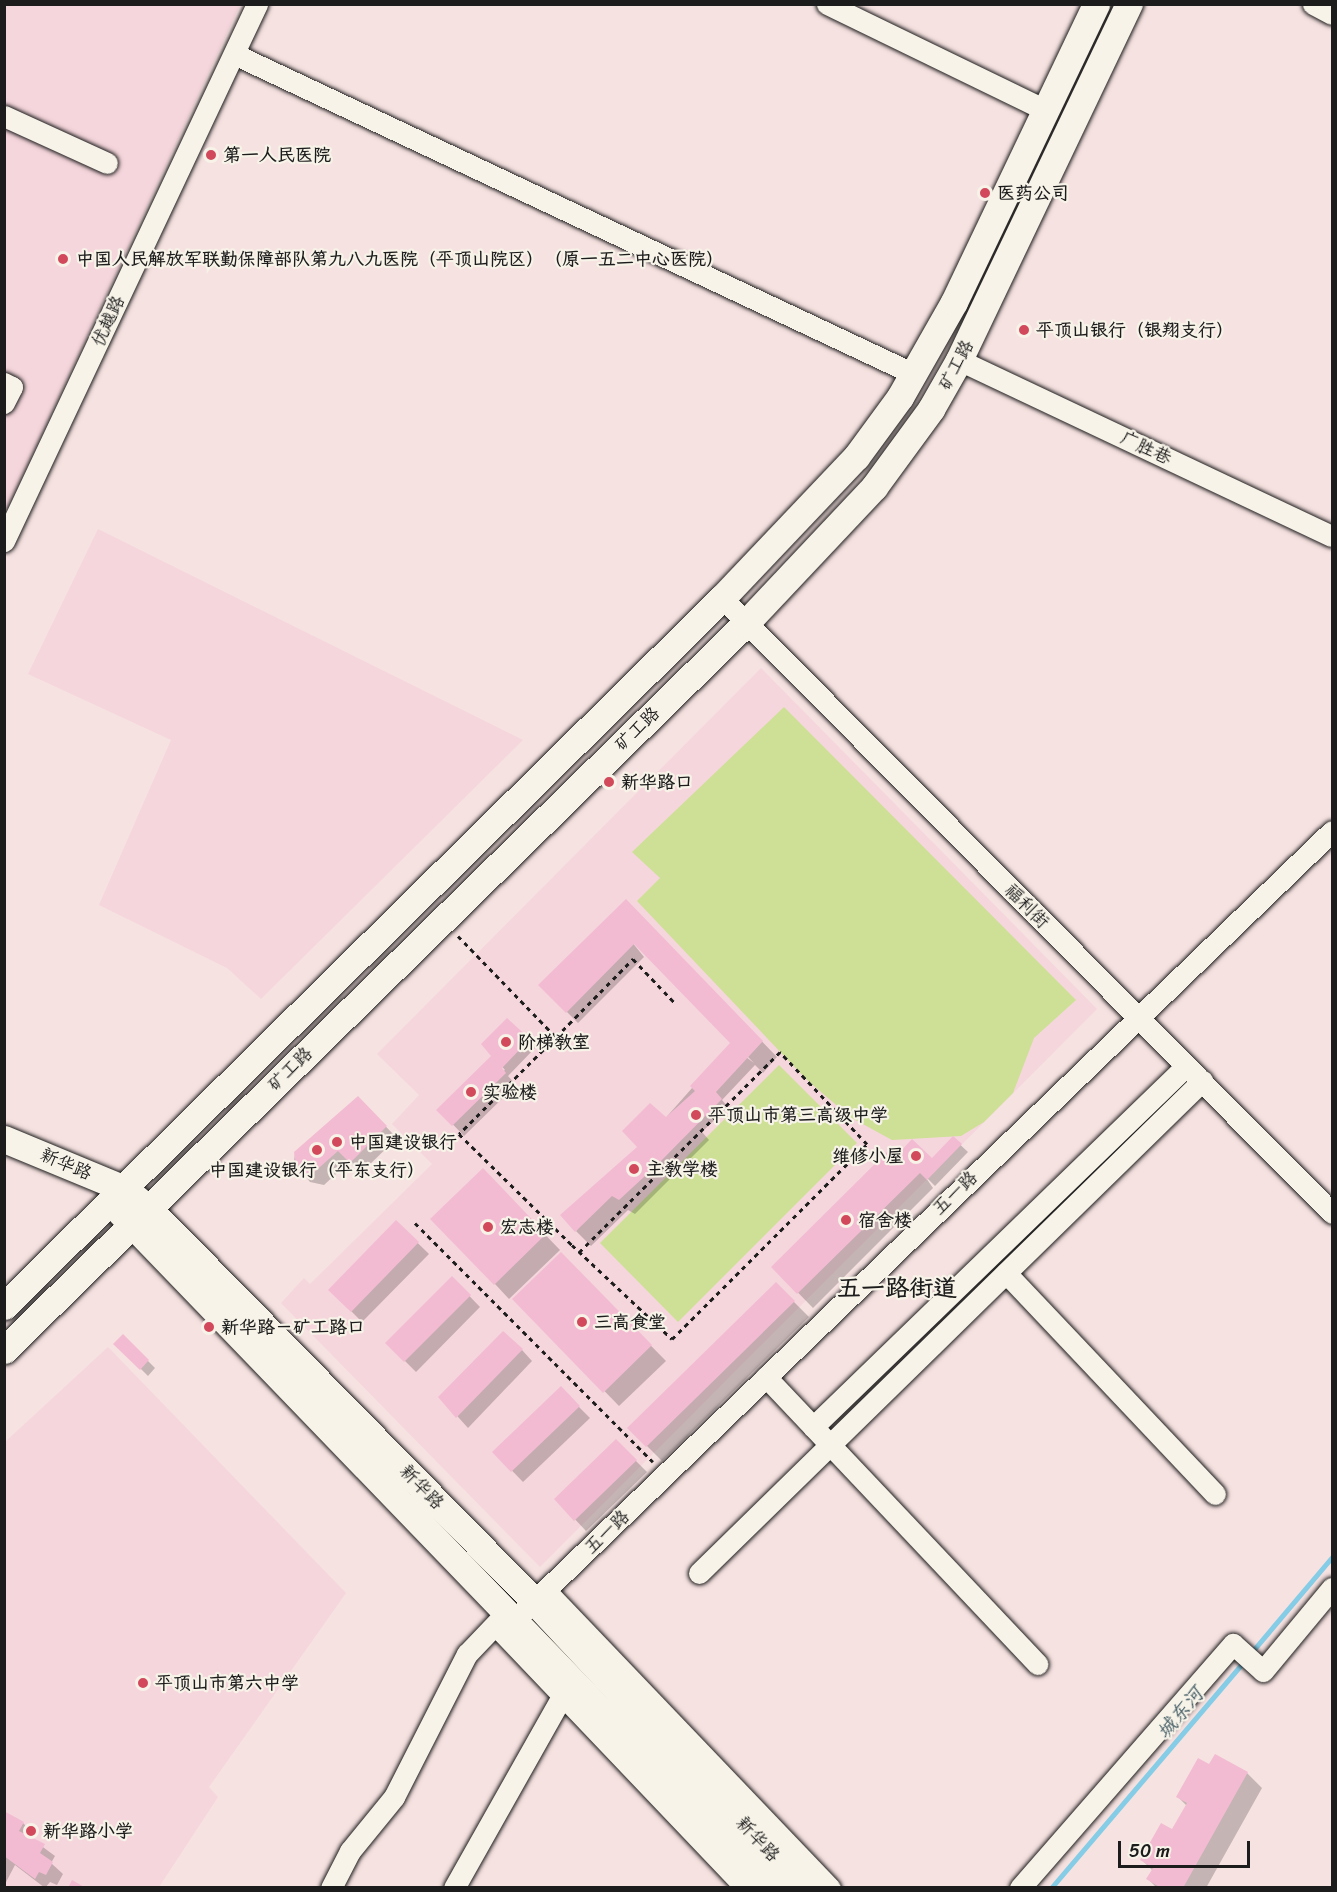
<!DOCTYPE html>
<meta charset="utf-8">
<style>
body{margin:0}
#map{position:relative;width:1337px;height:1892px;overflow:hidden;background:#f6e2e1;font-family:Sriracha,"LXGW WenKai TC",sans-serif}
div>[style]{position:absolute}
.built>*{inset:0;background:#f5d6dc}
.green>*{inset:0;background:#cde095}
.shadow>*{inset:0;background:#0003}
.stream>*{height:5px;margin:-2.5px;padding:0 2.5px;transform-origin:2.5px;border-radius:2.5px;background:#85cce6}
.building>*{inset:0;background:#f2bbd2}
.path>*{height:3px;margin-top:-1.5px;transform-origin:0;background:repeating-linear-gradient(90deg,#1c1c1c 0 4.5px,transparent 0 9px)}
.roads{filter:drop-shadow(0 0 2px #1c1c1c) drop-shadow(0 0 2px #1c1c1c)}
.minor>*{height:21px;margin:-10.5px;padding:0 10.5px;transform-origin:10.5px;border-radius:10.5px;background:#f7f3e8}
.major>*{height:27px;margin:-13.5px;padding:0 13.5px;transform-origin:13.5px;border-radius:13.5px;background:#f7f3e8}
.dots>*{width:16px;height:16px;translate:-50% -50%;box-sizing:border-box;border:3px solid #f7f3e8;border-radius:50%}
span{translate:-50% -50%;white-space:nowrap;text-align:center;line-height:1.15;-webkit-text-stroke:4.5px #f7f3e8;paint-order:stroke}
.poi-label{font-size:18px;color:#1c1c1c;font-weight:700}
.left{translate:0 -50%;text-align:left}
.right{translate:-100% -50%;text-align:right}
.street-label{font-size:18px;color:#1c1c1c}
.water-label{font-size:20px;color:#415a63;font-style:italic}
.district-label{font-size:24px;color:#1c1c1c;font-weight:700}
.frame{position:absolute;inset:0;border:6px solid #1c1c1c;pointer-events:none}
.scale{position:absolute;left:1118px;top:1841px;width:132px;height:27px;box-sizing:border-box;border:3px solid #1c1c1c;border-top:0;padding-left:8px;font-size:18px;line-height:21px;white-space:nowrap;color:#1c1c1c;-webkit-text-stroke:4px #f7f3e8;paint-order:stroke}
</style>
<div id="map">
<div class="built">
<i style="clip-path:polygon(5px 5px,240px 5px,5px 514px)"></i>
<i style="clip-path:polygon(98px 529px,523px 740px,261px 999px,227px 968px,99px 905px,171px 740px,28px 674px)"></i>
<i style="clip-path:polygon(761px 668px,1097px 1009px,540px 1567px,281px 1303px,304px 1278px,310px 1284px,432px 1164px,392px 1124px,419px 1095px,377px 1054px)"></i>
<i style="clip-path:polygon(108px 1347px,346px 1593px,209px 1787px,218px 1797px,159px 1887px,5px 1888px,5px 1442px)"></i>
</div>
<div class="green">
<i style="clip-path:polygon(784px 707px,1076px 1000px,1034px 1038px,1013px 1093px,984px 1122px,961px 1136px,892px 1140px,850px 1117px,806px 1079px,637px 901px,660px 878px,632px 852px)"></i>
<i style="clip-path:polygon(779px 1065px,857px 1143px,678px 1322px,600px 1243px)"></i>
</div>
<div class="shadow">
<i style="clip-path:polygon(640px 916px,777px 1057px,763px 1073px,755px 1065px,722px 1100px,728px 1107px,702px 1132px,709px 1140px,635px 1214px,628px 1210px,591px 1246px,576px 1231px,640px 1147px,730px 1045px,754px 1063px,623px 931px,644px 957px,578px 1023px,540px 985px)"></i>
<i style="clip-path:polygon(507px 1020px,536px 1047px,508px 1076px,516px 1085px,464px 1136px,439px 1110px,505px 1070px,483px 1044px)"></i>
<i style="clip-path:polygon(358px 1098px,397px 1138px,362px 1172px,350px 1161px,324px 1185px,310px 1182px,294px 1162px,295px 1153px)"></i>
<i style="clip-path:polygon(953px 1138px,968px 1152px,935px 1186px,924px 1175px,933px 1188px,813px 1308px,773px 1267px,911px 1166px,932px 1160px)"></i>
<i style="clip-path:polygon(497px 1185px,560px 1250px,509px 1299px,495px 1284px)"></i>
<i style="clip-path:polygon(396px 1222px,429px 1254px,362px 1322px,330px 1290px)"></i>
<i style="clip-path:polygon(561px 1254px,666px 1361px,619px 1406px,515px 1299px)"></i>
<i style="clip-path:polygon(452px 1278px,480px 1307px,416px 1372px,387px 1343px)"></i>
<i style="clip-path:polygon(776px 1284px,809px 1317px,662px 1461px,629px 1428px)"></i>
<i style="clip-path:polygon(123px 1336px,155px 1368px,148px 1376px,116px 1344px)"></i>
<i style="clip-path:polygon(522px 1350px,532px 1361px,468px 1428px,440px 1397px)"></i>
<i style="clip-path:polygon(571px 1399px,590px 1418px,523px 1482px,494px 1452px)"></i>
<i style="clip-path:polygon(616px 1441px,647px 1472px,586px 1531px,556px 1499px)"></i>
<i style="clip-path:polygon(1210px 1766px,1247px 1773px,1262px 1788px,1206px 1888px,1157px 1888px,1148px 1879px,1153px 1871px,1142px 1860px,1173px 1831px,1187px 1806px,1178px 1797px)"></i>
<i style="clip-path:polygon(4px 1813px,23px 1823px,34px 1834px,32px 1839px,55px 1856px,51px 1863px,63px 1874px,57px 1885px,50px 1882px,45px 1888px,15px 1865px,4px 1886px)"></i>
</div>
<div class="stream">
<i style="left:1250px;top:1654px;width:127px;rotate:-49.8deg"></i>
<i style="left:1051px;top:1888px;width:298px;rotate:-49.6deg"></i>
</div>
<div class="building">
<i style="clip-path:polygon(626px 899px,763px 1041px,716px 1092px,722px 1099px,657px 1165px,619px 1200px,612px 1196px,575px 1232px,560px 1215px,637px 1147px,622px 1131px,650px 1103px,666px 1117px,695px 1091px,690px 1086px,730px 1043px,634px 944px,566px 1013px,538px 985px)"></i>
<i style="clip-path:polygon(507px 1018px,530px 1039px,502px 1068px,506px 1073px,452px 1126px,436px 1110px,491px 1056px,481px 1044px)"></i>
<i style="clip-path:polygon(358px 1096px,387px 1126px,350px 1163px,338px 1151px,312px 1174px,297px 1171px,294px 1152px)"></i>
<i style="clip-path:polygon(953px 1136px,962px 1144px,927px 1180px,920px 1173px,797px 1294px,771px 1267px,892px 1147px,899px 1153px,912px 1139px,932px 1158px)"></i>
<i style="clip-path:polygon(483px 1168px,546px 1234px,494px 1285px,430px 1219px)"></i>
<i style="clip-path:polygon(396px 1220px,419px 1242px,351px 1312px,328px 1290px)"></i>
<i style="clip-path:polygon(561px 1252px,652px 1345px,603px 1393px,512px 1299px)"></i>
<i style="clip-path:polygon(452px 1276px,471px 1295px,404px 1362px,385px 1343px)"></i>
<i style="clip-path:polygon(776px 1282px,795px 1301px,646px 1447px,627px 1428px)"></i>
<i style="clip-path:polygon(503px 1331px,523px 1349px,456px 1418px,438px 1397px)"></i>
<i style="clip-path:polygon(123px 1334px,149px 1360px,140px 1370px,113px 1344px)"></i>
<i style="clip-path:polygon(561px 1386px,580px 1406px,511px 1472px,492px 1452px)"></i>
<i style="clip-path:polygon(616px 1439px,637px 1460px,574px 1521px,554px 1499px)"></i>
<i style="clip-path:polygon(1215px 1754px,1248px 1772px,1183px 1888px,1161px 1888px,1146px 1879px,1153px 1868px,1140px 1860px,1161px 1823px,1172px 1829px,1187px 1803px,1176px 1797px,1198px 1758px,1209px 1764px)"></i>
<i style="clip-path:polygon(4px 1811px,24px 1822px,19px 1831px,45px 1844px,40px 1853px,53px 1862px,46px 1875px,39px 1872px,35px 1879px,4px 1856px)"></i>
<i style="clip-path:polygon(72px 1880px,86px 1888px,68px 1888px)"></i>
</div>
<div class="path">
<i style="left:458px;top:936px;width:141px;rotate:45.9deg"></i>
<i style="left:556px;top:1037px;width:137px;rotate:135deg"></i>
<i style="left:459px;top:1134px;width:158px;rotate:44.5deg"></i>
<i style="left:572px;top:1245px;width:137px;rotate:43.2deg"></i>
<i style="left:672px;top:1339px;width:276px;rotate:-45deg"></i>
<i style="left:867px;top:1144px;width:127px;rotate:-133.4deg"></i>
<i style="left:780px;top:1052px;width:284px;rotate:135.1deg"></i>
<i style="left:556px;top:1037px;width:110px;rotate:-45.4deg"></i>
<i style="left:633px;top:959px;width:59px;rotate:46.4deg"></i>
<i style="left:415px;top:1223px;width:337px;rotate:45.1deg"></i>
</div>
<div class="roads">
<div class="minor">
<i style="left:827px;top:4px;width:242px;rotate:25.9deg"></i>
<i style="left:1313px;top:4px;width:21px;rotate:28deg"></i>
<i style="left:234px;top:54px;width:752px;rotate:25.2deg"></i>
<i style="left:4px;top:116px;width:113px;rotate:24.5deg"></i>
<i style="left:959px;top:360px;width:412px;rotate:25.3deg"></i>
<i style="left:4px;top:383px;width:9px;rotate:27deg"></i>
<i style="left:12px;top:387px;width:18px;rotate:117deg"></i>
<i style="left:4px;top:541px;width:594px;rotate:-64.77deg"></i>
<i style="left:722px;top:598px;width:866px;rotate:45.23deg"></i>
<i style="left:1006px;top:1273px;width:304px;rotate:46.6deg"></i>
<i style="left:766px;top:1377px;width:395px;rotate:46.6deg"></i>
<i style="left:813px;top:1427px;width:519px;rotate:-44.06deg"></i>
<i style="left:699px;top:1573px;width:704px;rotate:-44.37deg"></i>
<i style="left:546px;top:1591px;width:411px;rotate:46.3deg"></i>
<i style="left:331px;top:1888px;width:42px;rotate:-62.8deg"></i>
<i style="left:350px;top:1851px;width:70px;rotate:-50.8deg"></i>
<i style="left:394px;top:1797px;width:161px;rotate:-63deg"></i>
<i style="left:467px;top:1654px;width:57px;rotate:-46.4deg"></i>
<i style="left:454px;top:1888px;width:220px;rotate:-60.6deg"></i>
<i style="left:746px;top:1888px;width:354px;rotate:-133.6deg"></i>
<i style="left:502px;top:1632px;width:1153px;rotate:-43.98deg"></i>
<i style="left:1020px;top:1888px;width:324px;rotate:-48.9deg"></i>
<i style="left:1233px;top:1644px;width:40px;rotate:42deg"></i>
<i style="left:1263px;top:1671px;width:108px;rotate:-50.3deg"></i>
</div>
<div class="major">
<i style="left:4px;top:1139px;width:131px;rotate:22.5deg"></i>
<i style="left:125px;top:1189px;width:30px;rotate:40deg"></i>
<i style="left:148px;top:1208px;width:552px;rotate:45.51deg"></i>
<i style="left:535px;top:1602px;width:392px;rotate:46.9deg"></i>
<i style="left:121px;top:1213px;width:938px;rotate:46.04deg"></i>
<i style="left:4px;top:1306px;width:1008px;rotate:-44.6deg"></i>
<i style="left:722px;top:598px;width:195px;rotate:-46.5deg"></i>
<i style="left:856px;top:457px;width:74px;rotate:-53.7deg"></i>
<i style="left:900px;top:397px;width:109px;rotate:-60.4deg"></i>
<i style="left:954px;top:302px;width:330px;rotate:-64.5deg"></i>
<i style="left:4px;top:1350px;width:1039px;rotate:-44.41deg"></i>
<i style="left:746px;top:623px;width:187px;rotate:-46.7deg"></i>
<i style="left:874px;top:487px;width:97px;rotate:-53.8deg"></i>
<i style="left:931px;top:409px;width:56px;rotate:-60.3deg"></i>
<i style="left:959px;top:360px;width:395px;rotate:-64.5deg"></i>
</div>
</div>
<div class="dots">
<i style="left:211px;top:155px;background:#d1495b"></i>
<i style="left:985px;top:193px;background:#d1495b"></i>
<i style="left:63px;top:259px;background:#d1495b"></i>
<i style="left:1024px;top:330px;background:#d1495b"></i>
<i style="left:609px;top:782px;background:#d1495b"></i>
<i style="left:506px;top:1042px;background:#d1495b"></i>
<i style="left:471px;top:1092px;background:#d1495b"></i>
<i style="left:696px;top:1115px;background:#d1495b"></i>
<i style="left:337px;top:1142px;background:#d1495b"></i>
<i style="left:317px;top:1150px;background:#d1495b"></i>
<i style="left:916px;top:1156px;background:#d1495b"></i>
<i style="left:634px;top:1169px;background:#d1495b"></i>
<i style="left:846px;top:1220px;background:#d1495b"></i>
<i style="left:488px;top:1227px;background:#d1495b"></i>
<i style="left:582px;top:1322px;background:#d1495b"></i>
<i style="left:209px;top:1327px;background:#d1495b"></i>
<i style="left:143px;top:1683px;background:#d1495b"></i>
<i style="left:31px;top:1831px;background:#d1495b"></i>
</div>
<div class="poi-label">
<span class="left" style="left:223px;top:155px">第一人民医院</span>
<span class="left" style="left:997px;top:193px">医药公司</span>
<span class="left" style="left:76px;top:259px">中国人民解放军联勤保障部队第九八九医院（平顶山院区）（原一五二中心医院）</span>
<span class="left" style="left:1036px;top:330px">平顶山银行（银翔支行）</span>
<span class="left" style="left:621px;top:782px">新华路口</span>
<span class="left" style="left:518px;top:1042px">阶梯教室</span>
<span class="left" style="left:483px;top:1092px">实验楼</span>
<span class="left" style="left:708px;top:1115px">平顶山市第三高级中学</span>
<span class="left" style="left:349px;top:1142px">中国建设银行</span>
<span class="right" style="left:904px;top:1156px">维修小屋</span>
<span class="left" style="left:646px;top:1169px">主教学楼</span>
<span style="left:317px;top:1170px">中国建设银行（平东支行）</span>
<span class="left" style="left:858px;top:1220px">宿舍楼</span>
<span class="left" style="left:500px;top:1227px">宏志楼</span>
<span class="left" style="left:594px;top:1322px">三高食堂</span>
<span class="left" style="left:221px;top:1327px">新华路－矿工路口</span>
<span class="left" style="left:155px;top:1683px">平顶山市第六中学</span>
<span class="left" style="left:43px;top:1831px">新华路小学</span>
</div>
<div class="street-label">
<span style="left:108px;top:321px;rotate:-65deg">优越路</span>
<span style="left:956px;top:365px;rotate:-62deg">矿工路</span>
<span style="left:1146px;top:448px;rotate:25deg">广胜巷</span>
<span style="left:637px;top:729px;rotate:-44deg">矿工路</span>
<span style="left:1027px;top:906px;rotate:45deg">福利街</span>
<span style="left:290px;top:1069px;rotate:-44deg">矿工路</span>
<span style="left:66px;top:1164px;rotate:23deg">新华路</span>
<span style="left:955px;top:1193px;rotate:-44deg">五一路</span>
<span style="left:422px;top:1487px;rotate:46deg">新华路</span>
<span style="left:607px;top:1532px;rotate:-44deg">五一路</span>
<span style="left:758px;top:1839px;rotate:47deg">新华路</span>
</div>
<div class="water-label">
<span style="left:1180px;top:1713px;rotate:-50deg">城东河</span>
</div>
<div class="district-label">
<span style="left:897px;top:1289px">五一路街道</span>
</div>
<div class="frame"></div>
<div class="scale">50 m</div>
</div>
